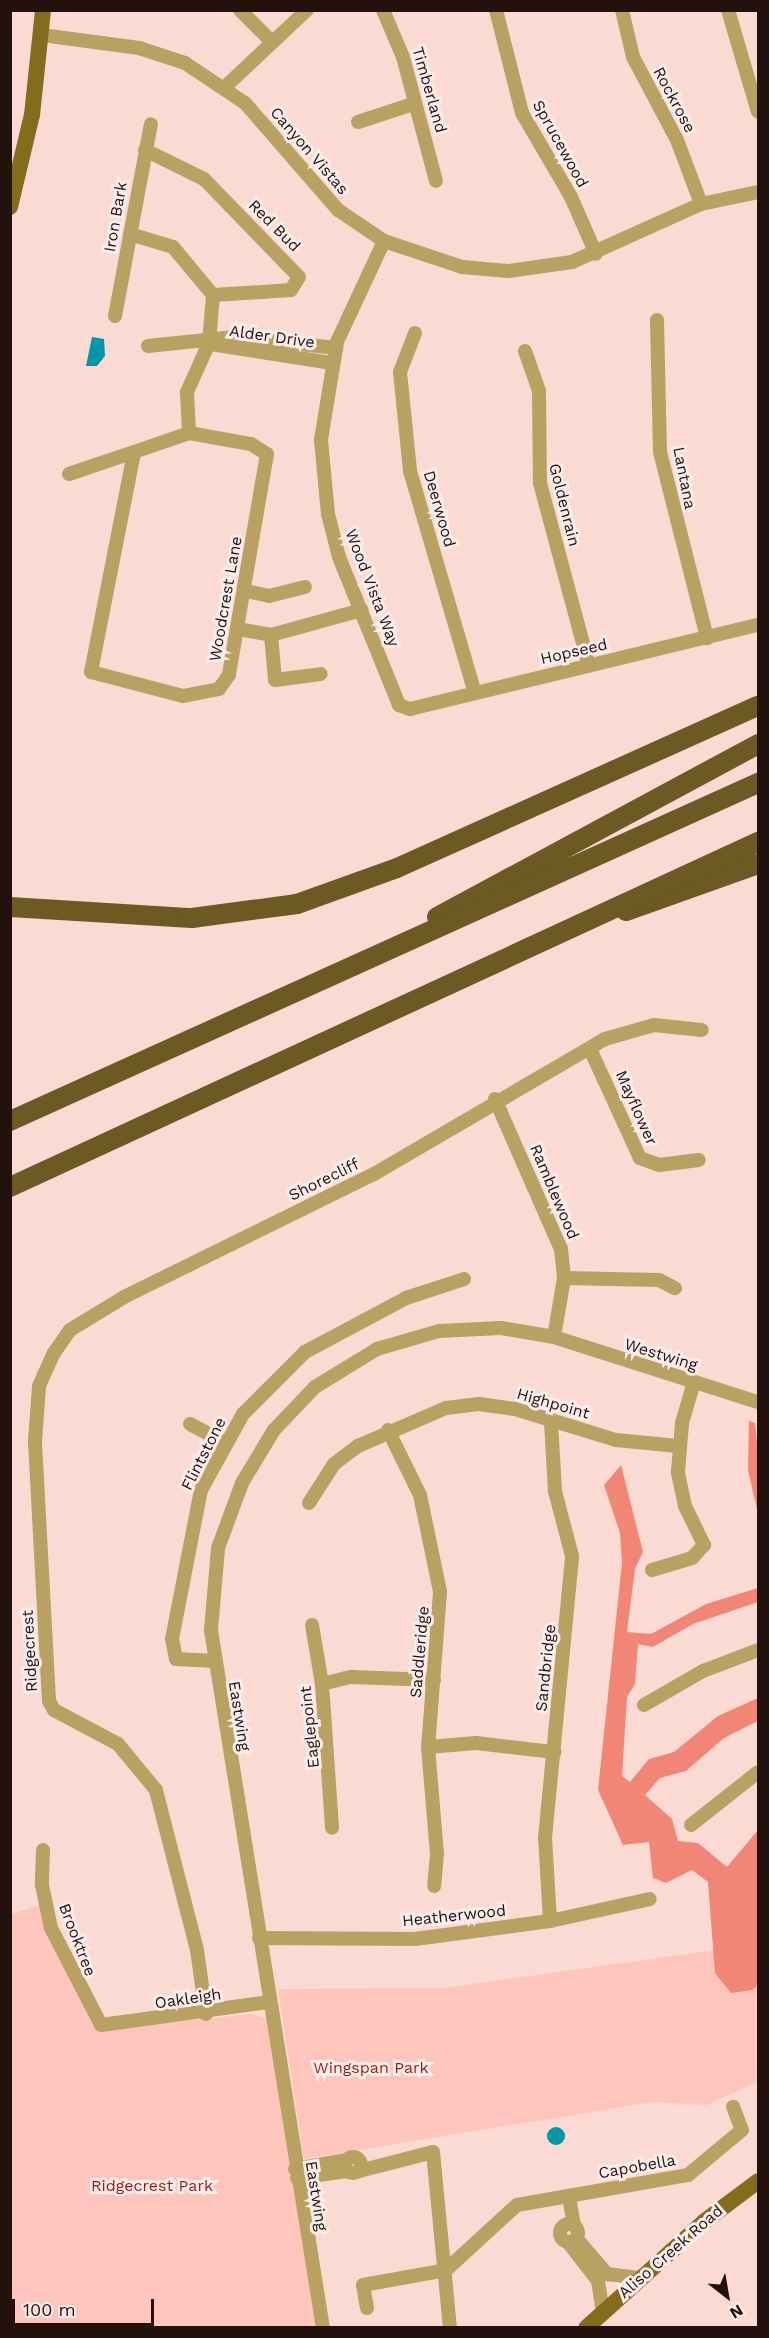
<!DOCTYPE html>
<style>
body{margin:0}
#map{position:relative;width:769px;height:2338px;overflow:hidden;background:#fbdad4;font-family:"Work Sans",sans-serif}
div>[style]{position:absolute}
.green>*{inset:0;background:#fec5bc}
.forest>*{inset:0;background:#f18677}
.water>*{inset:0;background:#0097a9}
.round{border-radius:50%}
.minor>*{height:14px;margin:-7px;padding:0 7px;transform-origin:7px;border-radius:7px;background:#b9a161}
.minor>.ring{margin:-7px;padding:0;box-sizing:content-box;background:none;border:14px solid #b9a161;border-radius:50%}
.major>*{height:16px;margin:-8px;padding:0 8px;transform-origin:8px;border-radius:8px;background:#856b1c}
.highway>*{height:20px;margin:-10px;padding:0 10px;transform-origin:10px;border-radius:10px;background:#6d5922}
span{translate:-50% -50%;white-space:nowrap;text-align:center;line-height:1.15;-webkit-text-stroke:6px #f8edeb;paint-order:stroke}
.street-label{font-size:16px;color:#23110e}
.park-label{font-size:16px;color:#9a1b14}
.frame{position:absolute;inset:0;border:12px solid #23110e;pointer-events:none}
.north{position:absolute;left:697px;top:2266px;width:60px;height:60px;-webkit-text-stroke:4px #f8edeb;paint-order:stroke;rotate:149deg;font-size:16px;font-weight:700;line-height:24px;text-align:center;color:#23110e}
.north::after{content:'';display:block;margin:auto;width:21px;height:27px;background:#23110e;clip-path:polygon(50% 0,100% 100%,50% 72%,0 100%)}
.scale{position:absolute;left:12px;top:2299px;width:142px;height:27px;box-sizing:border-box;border:3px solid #23110e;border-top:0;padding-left:8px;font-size:18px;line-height:21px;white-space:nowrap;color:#23110e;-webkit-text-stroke:4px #f8edeb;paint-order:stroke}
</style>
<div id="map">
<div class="green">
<i style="clip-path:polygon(47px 1903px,60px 1945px,106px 2029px,252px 2014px,269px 2020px,322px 2327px,11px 2328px,11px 1914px)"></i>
<i style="clip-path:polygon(758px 1944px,758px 2082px,706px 2105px,653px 2102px,304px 2159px,278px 1989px,443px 1988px)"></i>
</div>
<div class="forest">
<i style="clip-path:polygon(749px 1421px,755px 1423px,758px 1450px,758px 1514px,748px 1470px)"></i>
<i style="clip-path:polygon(621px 1465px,643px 1552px,635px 1569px,627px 1632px,651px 1634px,706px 1604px,758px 1588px,758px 1602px,693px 1624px,653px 1647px,638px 1644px,635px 1684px,627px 1697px,622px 1776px,630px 1782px,649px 1759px,674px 1752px,718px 1716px,758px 1698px,758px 1721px,724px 1738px,686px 1771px,660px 1778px,645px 1795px,672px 1819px,678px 1841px,698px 1843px,727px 1867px,758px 1830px,758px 1985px,752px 1990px,731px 1993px,715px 1973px,708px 1882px,692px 1870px,666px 1883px,653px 1878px,649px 1842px,623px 1845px,598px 1790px,622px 1563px,620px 1533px,604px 1485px)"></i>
</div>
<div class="water">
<i style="clip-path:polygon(92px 337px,104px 339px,105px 356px,97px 366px,86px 366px)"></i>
<i class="round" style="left:547px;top:2127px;width:18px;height:18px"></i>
</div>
<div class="minor">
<i style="left:240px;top:10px;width:44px;rotate:45deg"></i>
<i style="left:383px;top:10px;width:51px;rotate:66.9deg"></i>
<i style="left:403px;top:57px;width:128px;rotate:75.1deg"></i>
<i style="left:496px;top:10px;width:106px;rotate:75.8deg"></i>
<i style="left:522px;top:113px;width:97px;rotate:59.7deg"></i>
<i style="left:571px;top:197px;width:62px;rotate:66.3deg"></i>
<i style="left:622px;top:10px;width:48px;rotate:76.8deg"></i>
<i style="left:633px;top:57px;width:94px;rotate:62.1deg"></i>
<i style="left:677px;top:140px;width:68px;rotate:69.4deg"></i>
<i style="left:728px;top:10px;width:106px;rotate:73.6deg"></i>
<i style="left:42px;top:35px;width:98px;rotate:7.6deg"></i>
<i style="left:139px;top:48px;width:48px;rotate:18.1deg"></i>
<i style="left:185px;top:63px;width:72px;rotate:33.7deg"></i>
<i style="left:245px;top:103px;width:142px;rotate:49deg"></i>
<i style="left:338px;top:210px;width:55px;rotate:34deg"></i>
<i style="left:384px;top:241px;width:82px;rotate:18.4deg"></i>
<i style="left:462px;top:267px;width:46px;rotate:5deg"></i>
<i style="left:508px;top:271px;width:65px;rotate:-8deg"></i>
<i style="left:572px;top:262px;width:141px;rotate:-24.2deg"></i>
<i style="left:701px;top:204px;width:58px;rotate:-11.9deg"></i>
<i style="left:226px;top:86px;width:111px;rotate:-43.2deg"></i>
<i style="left:358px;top:122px;width:58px;rotate:-18.1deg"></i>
<i style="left:145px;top:150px;width:66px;rotate:26.2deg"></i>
<i style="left:204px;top:179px;width:136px;rotate:45.9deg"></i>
<i style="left:299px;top:277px;width:15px;rotate:122deg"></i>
<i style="left:291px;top:290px;width:78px;rotate:176.3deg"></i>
<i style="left:130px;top:234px;width:45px;rotate:16.8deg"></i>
<i style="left:173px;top:247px;width:62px;rotate:50.2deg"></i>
<i style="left:213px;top:295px;width:48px;rotate:94.8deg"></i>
<i style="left:209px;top:343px;width:54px;rotate:114.2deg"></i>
<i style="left:187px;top:392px;width:41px;rotate:87.2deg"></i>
<i style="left:189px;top:433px;width:63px;rotate:10.1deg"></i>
<i style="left:251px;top:444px;width:19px;rotate:32deg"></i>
<i style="left:267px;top:454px;width:224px;rotate:99.8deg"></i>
<i style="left:229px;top:675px;width:17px;rotate:126deg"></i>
<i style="left:219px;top:689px;width:37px;rotate:169deg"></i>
<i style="left:183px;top:696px;width:95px;rotate:-165.4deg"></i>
<i style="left:91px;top:672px;width:224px;rotate:-78.9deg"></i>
<i style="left:134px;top:452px;width:58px;rotate:-19.1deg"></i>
<i style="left:384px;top:241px;width:111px;rotate:115deg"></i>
<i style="left:337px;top:342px;width:99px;rotate:99.3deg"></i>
<i style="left:321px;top:440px;width:74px;rotate:84.6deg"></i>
<i style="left:328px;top:514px;width:44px;rotate:75.7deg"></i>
<i style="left:339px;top:557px;width:160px;rotate:67.9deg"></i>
<i style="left:399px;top:705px;width:12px;rotate:20deg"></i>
<i style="left:410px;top:709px;width:358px;rotate:-13.6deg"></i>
<i style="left:115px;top:316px;width:195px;rotate:-79.4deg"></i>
<i style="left:657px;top:320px;width:132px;rotate:88.7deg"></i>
<i style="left:660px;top:452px;width:192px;rotate:75.8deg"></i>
<i style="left:415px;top:333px;width:42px;rotate:111deg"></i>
<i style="left:400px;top:372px;width:100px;rotate:84.2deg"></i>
<i style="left:410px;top:471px;width:231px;rotate:73.7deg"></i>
<i style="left:211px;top:344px;width:121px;rotate:9deg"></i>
<i style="left:148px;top:346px;width:87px;rotate:-5.9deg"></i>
<i style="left:235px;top:337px;width:102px;rotate:6.2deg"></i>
<i style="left:525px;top:351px;width:42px;rotate:70.7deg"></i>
<i style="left:539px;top:391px;width:92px;rotate:89.4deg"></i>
<i style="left:540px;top:483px;width:189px;rotate:75deg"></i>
<i style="left:69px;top:474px;width:69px;rotate:-18.7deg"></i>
<i style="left:246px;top:591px;width:24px;rotate:12deg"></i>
<i style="left:269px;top:596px;width:37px;rotate:-14deg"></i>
<i style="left:238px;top:629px;width:34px;rotate:10deg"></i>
<i style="left:271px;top:635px;width:94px;rotate:-15.4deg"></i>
<i style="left:271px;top:635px;width:45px;rotate:84.9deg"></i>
<i style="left:275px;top:680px;width:46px;rotate:-7.4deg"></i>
<i style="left:590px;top:1049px;width:120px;rotate:65.4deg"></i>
<i style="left:640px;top:1158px;width:20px;rotate:20deg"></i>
<i style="left:659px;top:1165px;width:40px;rotate:-7.1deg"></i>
<i style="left:495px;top:1099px;width:164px;rotate:66.3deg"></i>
<i style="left:561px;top:1249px;width:29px;rotate:84deg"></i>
<i style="left:564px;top:1278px;width:60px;rotate:99.6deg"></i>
<i style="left:564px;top:1278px;width:95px;rotate:1.2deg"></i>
<i style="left:659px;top:1280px;width:18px;rotate:27deg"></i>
<i style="left:190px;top:1424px;width:40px;rotate:28deg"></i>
<i style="left:388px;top:1430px;width:72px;rotate:63.8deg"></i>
<i style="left:420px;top:1495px;width:99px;rotate:78.3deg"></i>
<i style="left:440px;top:1592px;width:155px;rotate:94.4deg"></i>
<i style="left:428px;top:1747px;width:107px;rotate:85.2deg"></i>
<i style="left:437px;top:1854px;width:32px;rotate:95deg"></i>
<i style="left:309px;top:1503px;width:46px;rotate:-57.3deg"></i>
<i style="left:334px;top:1464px;width:30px;rotate:-37deg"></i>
<i style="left:358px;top:1446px;width:96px;rotate:-23.4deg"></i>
<i style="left:446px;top:1408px;width:33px;rotate:-7deg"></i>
<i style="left:479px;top:1404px;width:36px;rotate:8deg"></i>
<i style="left:515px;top:1409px;width:106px;rotate:17.1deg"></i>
<i style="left:616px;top:1440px;width:62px;rotate:5.5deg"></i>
<i style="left:652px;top:1570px;width:42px;rotate:-16.7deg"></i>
<i style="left:692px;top:1558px;width:18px;rotate:-47deg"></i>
<i style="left:704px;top:1545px;width:43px;rotate:-116deg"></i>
<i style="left:685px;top:1506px;width:35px;rotate:-102deg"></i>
<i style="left:678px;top:1472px;width:49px;rotate:-85.3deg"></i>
<i style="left:682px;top:1423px;width:43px;rotate:-73.7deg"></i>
<i style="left:312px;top:1625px;width:60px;rotate:80.4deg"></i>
<i style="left:322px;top:1684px;width:144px;rotate:86deg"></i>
<i style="left:214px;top:1661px;width:38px;rotate:-177deg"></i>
<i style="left:176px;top:1659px;width:20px;rotate:-101deg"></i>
<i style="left:172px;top:1639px;width:152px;rotate:-79deg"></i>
<i style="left:201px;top:1490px;width:87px;rotate:-61.1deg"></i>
<i style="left:243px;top:1414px;width:88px;rotate:-45deg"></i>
<i style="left:305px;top:1352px;width:115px;rotate:-28.1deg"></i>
<i style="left:406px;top:1298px;width:61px;rotate:-18.1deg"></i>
<i style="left:322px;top:1684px;width:30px;rotate:-14deg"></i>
<i style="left:351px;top:1677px;width:83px;rotate:2.1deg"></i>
<i style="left:644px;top:1705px;width:68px;rotate:-30deg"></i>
<i style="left:703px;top:1671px;width:59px;rotate:-20.9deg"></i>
<i style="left:428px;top:1747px;width:48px;rotate:-4.8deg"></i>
<i style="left:476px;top:1743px;width:79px;rotate:6.6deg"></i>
<i style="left:691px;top:1825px;width:85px;rotate:-38.3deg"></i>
<i style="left:43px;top:1850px;width:35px;rotate:92deg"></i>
<i style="left:42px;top:1885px;width:44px;rotate:78.2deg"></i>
<i style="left:51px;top:1928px;width:109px;rotate:62.7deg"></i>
<i style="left:101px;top:2025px;width:170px;rotate:-7.8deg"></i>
<i style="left:550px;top:1921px;width:83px;rotate:-93.4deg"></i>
<i style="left:545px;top:1838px;width:283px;rotate:-84.5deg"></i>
<i style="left:572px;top:1556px;width:67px;rotate:-104.7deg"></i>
<i style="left:555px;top:1491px;width:70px;rotate:-93.3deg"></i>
<i style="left:259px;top:1938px;width:156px;rotate:0.4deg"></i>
<i style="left:415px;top:1939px;width:136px;rotate:-7.6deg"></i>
<i style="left:550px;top:1921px;width:102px;rotate:-12.4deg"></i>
<i style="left:206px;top:2014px;width:65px;rotate:-98deg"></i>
<i style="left:197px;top:1950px;width:165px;rotate:-104.4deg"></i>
<i style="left:156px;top:1790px;width:60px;rotate:-129.6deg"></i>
<i style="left:118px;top:1744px;width:72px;rotate:-152deg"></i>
<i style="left:54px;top:1710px;width:10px;rotate:-119deg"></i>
<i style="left:49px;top:1701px;width:260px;rotate:-93.1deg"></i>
<i style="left:35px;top:1441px;width:55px;rotate:-85.8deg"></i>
<i style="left:39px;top:1386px;width:36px;rotate:-66deg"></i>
<i style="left:54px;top:1353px;width:28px;rotate:-55deg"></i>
<i style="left:70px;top:1330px;width:63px;rotate:-31.4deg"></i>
<i style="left:124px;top:1297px;width:279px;rotate:-26.2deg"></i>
<i style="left:374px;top:1174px;width:268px;rotate:-30.3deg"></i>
<i style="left:605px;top:1039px;width:51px;rotate:-15.9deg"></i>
<i style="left:654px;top:1025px;width:48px;rotate:5.9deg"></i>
<i class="ring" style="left:345px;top:2157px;width:2px;height:2px"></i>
<i style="left:295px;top:2169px;width:53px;rotate:-9.8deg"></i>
<i style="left:359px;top:2171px;width:76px;rotate:-14.4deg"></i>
<i style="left:433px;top:2152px;width:177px;rotate:84.5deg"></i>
<i style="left:297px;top:2178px;width:51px;rotate:-7.8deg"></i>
<i style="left:569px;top:2197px;width:29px;rotate:80deg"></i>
<i class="ring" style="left:560px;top:2224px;width:4px;height:4px"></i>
<i style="left:576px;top:2238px;width:48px;rotate:49.3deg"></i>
<i style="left:607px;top:2274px;width:34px;rotate:7deg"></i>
<i style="left:568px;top:2242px;width:49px;rotate:52.4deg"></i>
<i style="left:598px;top:2281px;width:31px;rotate:81deg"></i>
<i style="left:367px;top:2308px;width:23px;rotate:-100deg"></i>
<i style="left:363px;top:2285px;width:84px;rotate:-10.2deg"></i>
<i style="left:446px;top:2270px;width:96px;rotate:-42.5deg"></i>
<i style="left:517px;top:2205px;width:174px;rotate:-10deg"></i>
<i style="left:688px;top:2175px;width:70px;rotate:-39.8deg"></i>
<i style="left:742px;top:2130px;width:25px;rotate:-111deg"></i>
<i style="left:323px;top:2328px;width:707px;rotate:-99.12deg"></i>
<i style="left:211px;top:1630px;width:82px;rotate:-85.1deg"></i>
<i style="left:218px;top:1548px;width:69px;rotate:-69.7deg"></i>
<i style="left:242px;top:1483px;width:62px;rotate:-58.9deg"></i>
<i style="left:274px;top:1430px;width:59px;rotate:-46.4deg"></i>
<i style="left:315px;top:1387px;width:73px;rotate:-31.5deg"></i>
<i style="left:377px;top:1349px;width:65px;rotate:-16.2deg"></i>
<i style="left:439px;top:1331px;width:62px;rotate:-2.8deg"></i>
<i style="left:501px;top:1328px;width:54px;rotate:9.6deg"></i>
<i style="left:554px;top:1337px;width:214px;rotate:17.7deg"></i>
</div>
<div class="major">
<i style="left:10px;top:207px;width:95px;rotate:-76.6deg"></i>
<i style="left:32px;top:115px;width:106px;rotate:-84deg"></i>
<i style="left:586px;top:2328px;width:160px;rotate:-42deg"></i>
<i style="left:705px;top:2221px;width:66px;rotate:-37deg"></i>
</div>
<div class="highway">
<i style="left:10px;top:907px;width:182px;rotate:3.5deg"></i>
<i style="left:192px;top:918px;width:106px;rotate:-7.6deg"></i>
<i style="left:297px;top:904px;width:106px;rotate:-19.8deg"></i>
<i style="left:397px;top:868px;width:396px;rotate:-24.2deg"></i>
<i style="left:626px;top:911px;width:140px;rotate:-19.6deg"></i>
<i style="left:437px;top:917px;width:365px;rotate:-28.3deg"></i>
<i style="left:10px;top:1121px;width:821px;rotate:-24.32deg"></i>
<i style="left:10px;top:1187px;width:824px;rotate:-24.76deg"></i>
</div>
<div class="street-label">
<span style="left:429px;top:90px;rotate:74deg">Timberland</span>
<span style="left:674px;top:100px;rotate:62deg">Rockrose</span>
<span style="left:560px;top:144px;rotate:61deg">Sprucewood</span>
<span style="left:309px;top:151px;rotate:49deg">Canyon Vistas</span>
<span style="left:116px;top:217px;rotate:-80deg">Iron Bark</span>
<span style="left:274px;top:226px;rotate:45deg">Red Bud</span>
<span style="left:272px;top:337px;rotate:8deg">Alder Drive</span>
<span style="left:684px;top:478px;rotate:79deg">Lantana</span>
<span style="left:564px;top:505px;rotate:76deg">Goldenrain</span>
<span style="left:439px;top:509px;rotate:74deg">Deerwood</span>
<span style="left:372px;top:588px;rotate:69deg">Wood Vista Way</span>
<span style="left:226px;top:599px;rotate:-80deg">Woodcrest Lane</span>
<span style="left:574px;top:652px;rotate:-13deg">Hopseed</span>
<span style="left:636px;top:1108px;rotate:66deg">Mayflower</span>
<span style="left:324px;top:1180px;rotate:-26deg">Shorecliff</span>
<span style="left:554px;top:1192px;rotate:67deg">Ramblewood</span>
<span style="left:661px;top:1355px;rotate:17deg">Westwing</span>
<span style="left:553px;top:1404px;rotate:16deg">Highpoint</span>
<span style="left:204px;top:1454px;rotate:-63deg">Flintstone</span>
<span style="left:30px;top:1651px;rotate:-93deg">Ridgecrest</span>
<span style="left:420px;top:1652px;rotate:-85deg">Saddleridge</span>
<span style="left:546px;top:1668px;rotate:-84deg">Sandbridge</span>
<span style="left:239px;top:1716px;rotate:81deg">Eastwing</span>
<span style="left:310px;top:1727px;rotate:-96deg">Eaglepoint</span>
<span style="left:454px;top:1916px;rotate:-6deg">Heatherwood</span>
<span style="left:77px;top:1940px;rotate:69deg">Brooktree</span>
<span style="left:188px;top:1999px;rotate:-8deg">Oakleigh</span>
<span style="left:637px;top:2167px;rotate:-10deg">Capobella</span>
<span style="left:316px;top:2196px;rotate:81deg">Eastwing</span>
<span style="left:671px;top:2252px;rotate:-41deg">Aliso Creek Road</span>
</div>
<div class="park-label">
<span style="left:371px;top:2068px">Wingspan Park</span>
<span style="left:152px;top:2186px">Ridgecrest Park</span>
</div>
<div class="frame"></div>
<div class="north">N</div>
<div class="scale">100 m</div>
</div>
